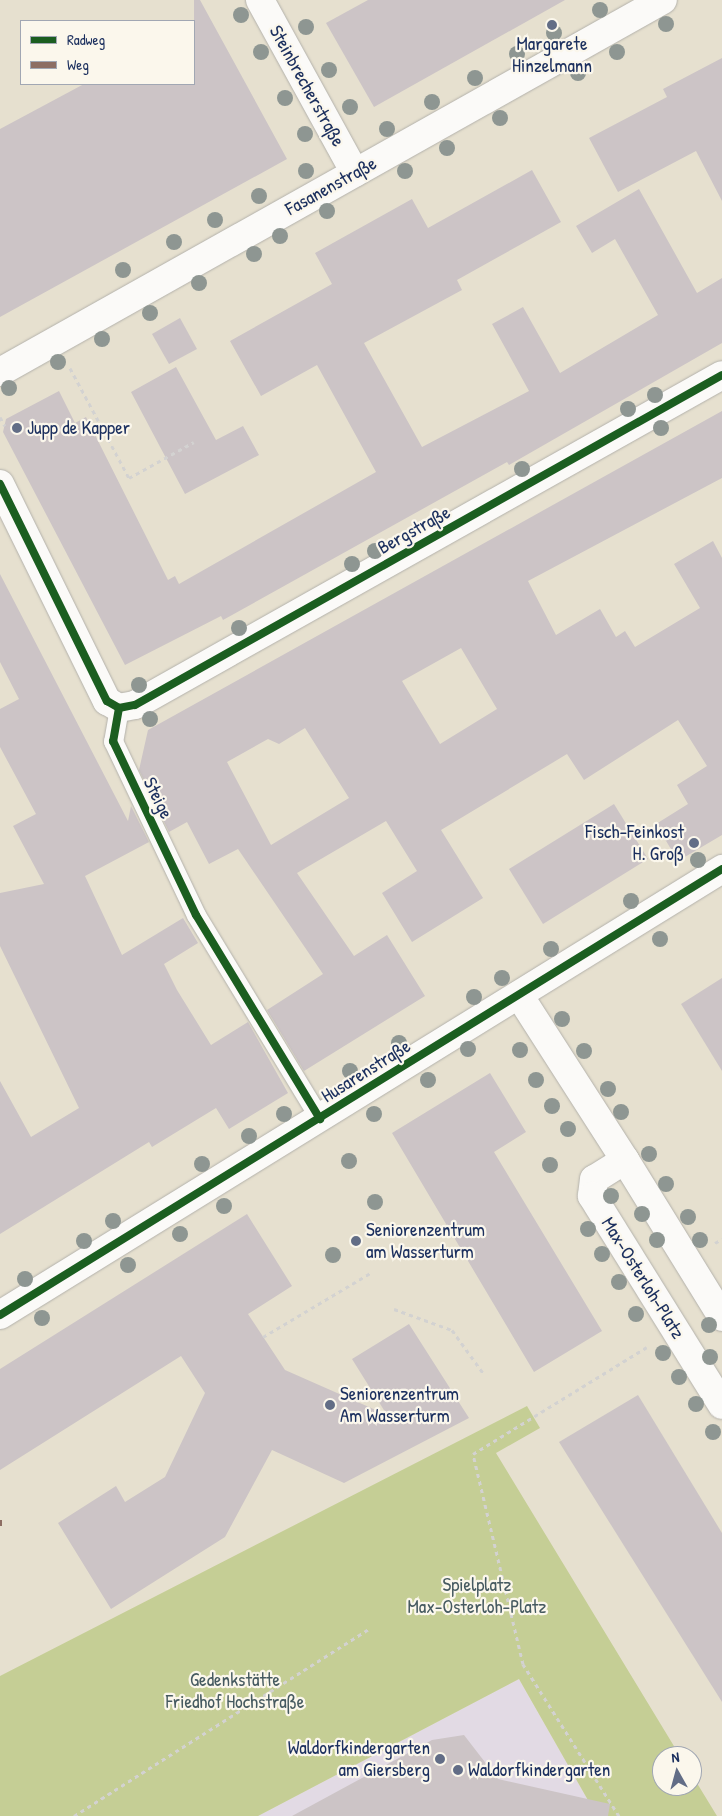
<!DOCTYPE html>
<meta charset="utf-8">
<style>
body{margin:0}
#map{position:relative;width:722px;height:1816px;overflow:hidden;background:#e6e0cf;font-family:"Patrick Hand",sans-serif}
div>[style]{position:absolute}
.built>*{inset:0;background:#e2dae4}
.green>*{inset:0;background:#c5ce95}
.building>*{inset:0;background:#ccc4c6}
.path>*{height:3px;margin-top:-1.5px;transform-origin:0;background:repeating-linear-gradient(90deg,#d3d2d1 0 4px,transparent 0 8px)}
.roads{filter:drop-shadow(0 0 1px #b3b1ab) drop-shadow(0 0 1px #b3b1ab)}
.lane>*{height:19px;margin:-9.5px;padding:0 9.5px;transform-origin:9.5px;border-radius:9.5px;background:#fbfaf8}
.street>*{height:28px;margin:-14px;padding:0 14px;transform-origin:14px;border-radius:14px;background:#fbfaf8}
.quiet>*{height:6px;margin-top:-3px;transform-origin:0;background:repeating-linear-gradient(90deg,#8d6e63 0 12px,transparent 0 18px)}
.cycleway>*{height:8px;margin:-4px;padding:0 4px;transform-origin:4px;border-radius:4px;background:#1b5e20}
.trees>*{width:16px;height:16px;margin:-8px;border-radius:50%;background:#8e9692}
.dots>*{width:14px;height:14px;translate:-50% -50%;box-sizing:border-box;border:2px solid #fbf7ec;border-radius:50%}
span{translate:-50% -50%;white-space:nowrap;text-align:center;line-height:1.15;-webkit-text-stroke:4.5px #fbf7ec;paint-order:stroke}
.poi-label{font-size:19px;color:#1b2f5e}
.left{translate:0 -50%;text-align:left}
.right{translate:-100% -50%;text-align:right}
.street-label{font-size:19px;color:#1b2f5e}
.park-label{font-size:19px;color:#465a60}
.legend{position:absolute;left:20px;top:20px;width:175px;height:65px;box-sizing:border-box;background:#fbf7ec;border:1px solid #a1a7b3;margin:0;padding:6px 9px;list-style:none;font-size:15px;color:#1b2f5e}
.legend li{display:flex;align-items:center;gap:10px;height:25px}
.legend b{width:25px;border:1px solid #a1a7b3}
.north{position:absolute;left:652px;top:1746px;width:50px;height:50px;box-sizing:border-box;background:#fbf7ec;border:1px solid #a1a7b3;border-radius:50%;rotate:353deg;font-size:14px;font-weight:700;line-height:20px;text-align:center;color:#1b2f5e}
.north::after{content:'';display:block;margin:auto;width:18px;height:22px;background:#626d86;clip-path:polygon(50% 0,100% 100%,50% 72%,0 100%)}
</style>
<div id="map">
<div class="built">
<i style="clip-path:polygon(519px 1679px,597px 1816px,258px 1816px)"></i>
</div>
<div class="green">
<i style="clip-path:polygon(527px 1406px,540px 1428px,496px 1453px,680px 1756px,662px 1756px,662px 1786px,692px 1786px,692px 1775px,717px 1816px,597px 1816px,519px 1679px,258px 1816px,0 1816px,0 1676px)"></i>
</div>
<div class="building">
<i style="clip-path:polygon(194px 0,200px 0,287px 159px,0 317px,0 129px,84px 84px,194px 84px)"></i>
<i style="clip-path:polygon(368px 0,565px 0,374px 107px,326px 23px)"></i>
<i style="clip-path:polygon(722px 58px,722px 201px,696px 151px,618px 192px,589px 138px,667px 97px,663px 89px)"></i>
<i style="clip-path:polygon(532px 170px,561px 222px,457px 280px,462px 290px,364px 343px,422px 447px,529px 391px,492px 324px,523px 307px,560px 373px,658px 315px,615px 239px,592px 253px,576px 226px,639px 189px,697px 293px,722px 278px,722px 343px,509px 465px,507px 462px,223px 620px,221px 616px,125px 665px,3px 432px,6px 419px,59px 391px,75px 423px,86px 417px,168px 580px,175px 576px,179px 584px,376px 472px,317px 365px,261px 396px,230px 341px,332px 284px,315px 253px,412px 199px,428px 228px)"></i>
<i style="clip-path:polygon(180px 318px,197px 349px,169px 364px,152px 334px)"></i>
<i style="clip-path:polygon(176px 367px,216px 440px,243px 426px,259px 455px,185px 494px,131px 392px)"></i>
<i style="clip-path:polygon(evenodd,722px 411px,722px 478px,528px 581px,556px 635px,600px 609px,616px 637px,625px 631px,635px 647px,700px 608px,674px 564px,713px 541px,722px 558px,722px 835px,678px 861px,656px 824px,688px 804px,677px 785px,707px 766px,678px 720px,584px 780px,567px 754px,441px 830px,483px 898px,412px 942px,382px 893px,417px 871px,386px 821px,297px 873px,354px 956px,387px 935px,425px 996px,304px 1071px,267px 1010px,323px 974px,238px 849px,209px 864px,187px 822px,169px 832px,139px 770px,148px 730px,722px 411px,461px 648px,497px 709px,440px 744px,402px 681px,461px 648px,722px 411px,305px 728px,349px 798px,271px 845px,227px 762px,268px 739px,279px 744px,305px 728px)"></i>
<i style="clip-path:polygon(0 574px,128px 821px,131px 806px,149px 842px,85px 876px,122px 955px,183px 918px,198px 943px,164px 964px,177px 990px,211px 1045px,248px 1022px,288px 1093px,229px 1129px,216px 1108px,152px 1147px,149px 1142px,0 1234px,0 1081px,31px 1137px,79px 1108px,0 946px,0 893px,44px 884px,13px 826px,36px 814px,0 747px,0 709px,19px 699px,0 662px)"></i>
<i style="clip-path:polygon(614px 804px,648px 859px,543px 924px,509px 869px)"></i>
<i style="clip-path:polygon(722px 978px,722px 1071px,681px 1004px)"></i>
<i style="clip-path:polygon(490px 1073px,526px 1132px,494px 1152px,602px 1331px,534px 1372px,392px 1133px)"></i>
<i style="clip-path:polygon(247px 1214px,292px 1286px,248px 1314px,285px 1370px,387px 1415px,352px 1359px,409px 1324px,469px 1418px,344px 1483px,272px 1450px,225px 1537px,111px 1609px,58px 1523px,116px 1486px,125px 1502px,165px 1477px,205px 1393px,181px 1356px,0 1470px,0 1369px)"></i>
<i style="clip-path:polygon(638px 1395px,722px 1533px,722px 1702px,559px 1442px)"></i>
<i style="clip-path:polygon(464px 1735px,498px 1779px,610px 1804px,608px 1816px,292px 1816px,432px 1740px)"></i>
</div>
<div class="path">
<i style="left:70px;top:368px;width:125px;rotate:61.8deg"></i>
<i style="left:129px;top:478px;width:74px;rotate:-29deg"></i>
<i style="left:0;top:417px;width:10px;rotate:61deg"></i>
<i style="left:715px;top:1243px;width:8px;rotate:-30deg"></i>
<i style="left:394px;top:1309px;width:62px;rotate:19.9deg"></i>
<i style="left:452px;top:1330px;width:53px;rotate:54.2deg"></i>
<i style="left:263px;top:1337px;width:127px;rotate:-30.8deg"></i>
<i style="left:74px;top:1816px;width:351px;rotate:-32.4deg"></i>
<i style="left:619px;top:1816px;width:180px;rotate:-122.3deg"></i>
<i style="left:523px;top:1664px;width:216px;rotate:-103.4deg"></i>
<i style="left:473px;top:1454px;width:204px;rotate:-31.6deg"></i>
</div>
<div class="roads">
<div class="lane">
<i style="left:119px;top:708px;width:34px;rotate:100deg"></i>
<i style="left:113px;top:741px;width:193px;rotate:64.5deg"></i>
<i style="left:196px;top:915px;width:239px;rotate:58.7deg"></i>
</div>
<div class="street">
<i style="left:260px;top:0;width:197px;rotate:61.2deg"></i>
<i style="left:0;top:372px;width:760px;rotate:-29.3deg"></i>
<i style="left:0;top:484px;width:242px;rotate:63.8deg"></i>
<i style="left:107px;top:701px;width:14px;rotate:30deg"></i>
<i style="left:119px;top:708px;width:16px;rotate:-11deg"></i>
<i style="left:135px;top:705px;width:673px;rotate:-29.34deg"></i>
<i style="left:519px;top:995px;width:196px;rotate:57.3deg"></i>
<i style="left:0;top:1315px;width:849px;rotate:-31.7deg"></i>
<i style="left:722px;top:1317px;width:185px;rotate:-121.7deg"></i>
<i style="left:625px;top:1160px;width:36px;rotate:148deg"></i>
<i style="left:594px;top:1179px;width:17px;rotate:97deg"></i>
<i style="left:592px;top:1196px;width:246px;rotate:58.1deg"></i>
</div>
</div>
<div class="quiet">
<i style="left:0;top:1523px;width:2px"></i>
</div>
<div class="cycleway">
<i style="left:0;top:484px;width:242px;rotate:63.8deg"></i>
<i style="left:107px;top:701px;width:14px;rotate:30deg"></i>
<i style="left:119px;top:708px;width:16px;rotate:-11deg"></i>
<i style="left:135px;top:705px;width:673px;rotate:-29.34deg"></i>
<i style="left:119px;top:708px;width:34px;rotate:100deg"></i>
<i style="left:113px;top:741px;width:193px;rotate:64.5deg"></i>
<i style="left:196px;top:915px;width:239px;rotate:58.7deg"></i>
<i style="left:0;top:1315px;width:849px;rotate:-31.7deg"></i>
</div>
<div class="trees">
<i style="left:600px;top:10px"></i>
<i style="left:241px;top:15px"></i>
<i style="left:666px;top:24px"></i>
<i style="left:306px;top:27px"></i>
<i style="left:554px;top:33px"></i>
<i style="left:261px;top:52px"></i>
<i style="left:617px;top:52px"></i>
<i style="left:517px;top:54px"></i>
<i style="left:329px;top:70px"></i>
<i style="left:578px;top:73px"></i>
<i style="left:475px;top:78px"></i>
<i style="left:285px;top:98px"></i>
<i style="left:432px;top:102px"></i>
<i style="left:350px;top:107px"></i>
<i style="left:500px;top:118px"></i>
<i style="left:387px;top:129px"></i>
<i style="left:305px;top:134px"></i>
<i style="left:447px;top:148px"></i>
<i style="left:306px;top:171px"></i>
<i style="left:405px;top:171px"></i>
<i style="left:259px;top:196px"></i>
<i style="left:327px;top:211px"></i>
<i style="left:215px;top:220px"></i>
<i style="left:280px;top:236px"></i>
<i style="left:174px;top:242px"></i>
<i style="left:254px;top:254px"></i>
<i style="left:123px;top:270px"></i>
<i style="left:199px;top:283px"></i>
<i style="left:150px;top:313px"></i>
<i style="left:102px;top:339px"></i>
<i style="left:58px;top:362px"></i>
<i style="left:9px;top:388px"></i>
<i style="left:655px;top:395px"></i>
<i style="left:628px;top:409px"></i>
<i style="left:661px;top:428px"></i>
<i style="left:522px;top:469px"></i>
<i style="left:375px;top:551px"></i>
<i style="left:352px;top:564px"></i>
<i style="left:239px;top:628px"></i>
<i style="left:139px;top:685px"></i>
<i style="left:150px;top:719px"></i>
<i style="left:698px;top:860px"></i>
<i style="left:631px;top:901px"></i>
<i style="left:660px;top:939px"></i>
<i style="left:551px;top:949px"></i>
<i style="left:502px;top:978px"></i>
<i style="left:474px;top:997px"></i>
<i style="left:562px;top:1019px"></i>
<i style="left:399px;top:1043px"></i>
<i style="left:468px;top:1049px"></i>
<i style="left:520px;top:1050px"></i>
<i style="left:584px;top:1051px"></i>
<i style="left:350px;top:1071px"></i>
<i style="left:428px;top:1080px"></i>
<i style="left:536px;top:1080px"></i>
<i style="left:608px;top:1089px"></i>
<i style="left:552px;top:1106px"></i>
<i style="left:621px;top:1112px"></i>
<i style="left:284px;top:1114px"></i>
<i style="left:374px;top:1114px"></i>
<i style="left:568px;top:1129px"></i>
<i style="left:249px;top:1136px"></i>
<i style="left:649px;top:1154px"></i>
<i style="left:349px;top:1161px"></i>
<i style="left:202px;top:1164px"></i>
<i style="left:550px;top:1165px"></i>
<i style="left:666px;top:1184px"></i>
<i style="left:611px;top:1196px"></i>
<i style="left:375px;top:1202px"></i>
<i style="left:224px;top:1206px"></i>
<i style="left:642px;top:1214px"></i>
<i style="left:688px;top:1217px"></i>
<i style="left:113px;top:1221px"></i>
<i style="left:588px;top:1229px"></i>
<i style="left:180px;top:1234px"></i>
<i style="left:657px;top:1240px"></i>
<i style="left:700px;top:1240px"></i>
<i style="left:84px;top:1241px"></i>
<i style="left:602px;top:1254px"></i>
<i style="left:333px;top:1255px"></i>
<i style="left:128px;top:1265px"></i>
<i style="left:25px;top:1279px"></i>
<i style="left:619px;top:1282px"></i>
<i style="left:636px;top:1314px"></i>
<i style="left:42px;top:1318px"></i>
<i style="left:709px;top:1325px"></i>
<i style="left:663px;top:1353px"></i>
<i style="left:710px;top:1357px"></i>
<i style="left:679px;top:1377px"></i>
<i style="left:696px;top:1404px"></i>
<i style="left:713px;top:1432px"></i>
</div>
<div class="dots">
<i style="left:552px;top:25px;background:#626d86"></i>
<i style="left:17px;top:428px;background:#626d86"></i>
<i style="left:694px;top:843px;background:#626d86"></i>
<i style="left:356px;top:1241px;background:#626d86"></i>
<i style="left:330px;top:1405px;background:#626d86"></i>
<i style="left:440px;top:1759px;background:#626d86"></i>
<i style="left:458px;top:1770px;background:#626d86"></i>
</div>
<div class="poi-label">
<span style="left:552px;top:55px">Margarete<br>Hinzelmann</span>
<span class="left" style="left:27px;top:428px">Jupp de Kapper</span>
<span class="right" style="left:684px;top:843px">Fisch-Feinkost<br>H. Groß</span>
<span class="left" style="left:366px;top:1241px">Seniorenzentrum<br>am Wasserturm</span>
<span class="left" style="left:340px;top:1405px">Seniorenzentrum<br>Am Wasserturm</span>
<span class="right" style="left:430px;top:1759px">Waldorfkindergarten<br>am Giersberg</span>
<span class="left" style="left:468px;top:1770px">Waldorfkindergarten</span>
</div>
<div class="street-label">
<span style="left:307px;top:86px;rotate:61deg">Steinbrecherstraße</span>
<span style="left:331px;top:186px;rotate:-29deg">Fasanenstraße</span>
<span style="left:414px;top:530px;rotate:-29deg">Bergstraße</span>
<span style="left:158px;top:798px;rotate:64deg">Steige</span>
<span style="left:366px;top:1071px;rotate:-32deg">Husarenstraße</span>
<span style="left:643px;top:1278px;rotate:58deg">Max-Osterloh-Platz</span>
</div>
<div class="park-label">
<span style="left:477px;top:1596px">Spielplatz<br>Max-Osterloh-Platz</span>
<span style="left:235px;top:1691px">Gedenkstätte<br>Friedhof Hochstraße</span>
</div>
<ul class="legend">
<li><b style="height:6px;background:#1b5e20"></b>Radweg</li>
<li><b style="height:6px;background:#8d6e63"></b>Weg</li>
</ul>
<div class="north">N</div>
</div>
